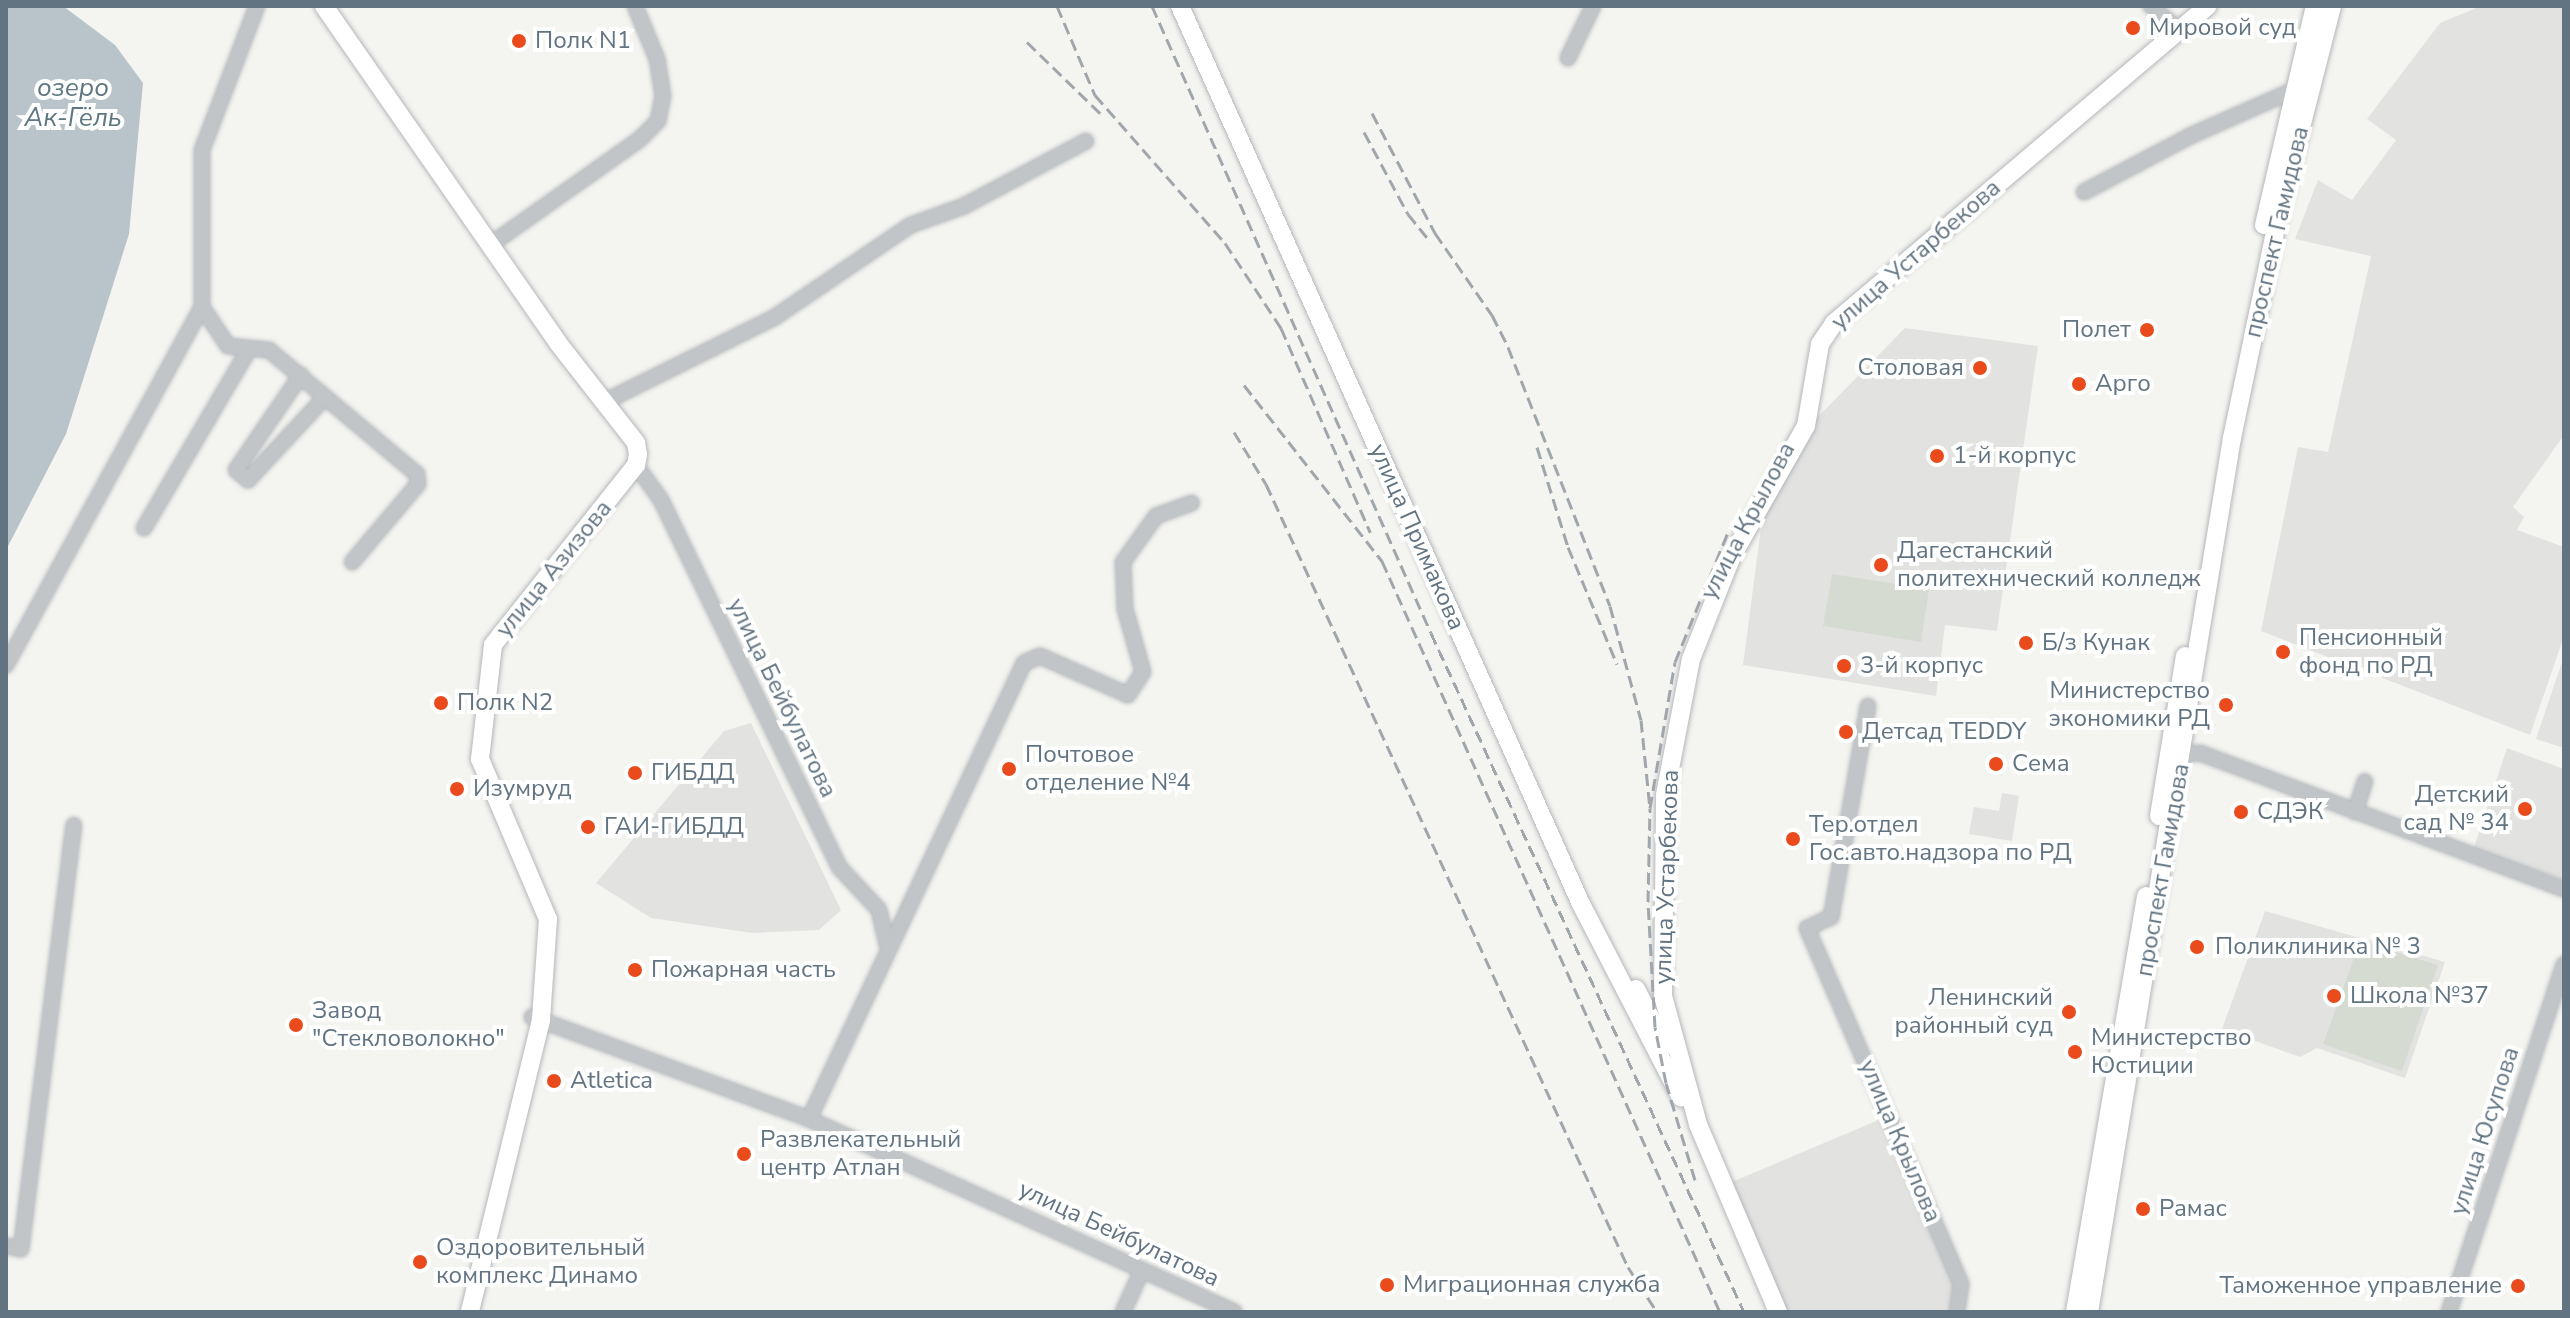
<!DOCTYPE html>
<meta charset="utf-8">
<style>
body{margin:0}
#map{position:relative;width:2570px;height:1318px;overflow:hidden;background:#f4f4f0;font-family:"Nunito Sans",sans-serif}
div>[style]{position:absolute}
.built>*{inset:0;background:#e2e3e1}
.green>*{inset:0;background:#d5dbd1}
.water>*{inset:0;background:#b8c4c9}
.roads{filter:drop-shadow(0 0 2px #b4b8bc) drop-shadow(0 0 2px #b4b8bc)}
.minor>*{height:14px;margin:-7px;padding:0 7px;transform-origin:7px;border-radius:7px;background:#c1c5c8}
.major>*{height:18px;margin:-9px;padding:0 9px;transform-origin:9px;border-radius:9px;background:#fff}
.rail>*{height:3px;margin-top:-1.5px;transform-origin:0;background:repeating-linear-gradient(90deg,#9fa6ac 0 12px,transparent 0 18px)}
.dots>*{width:22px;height:22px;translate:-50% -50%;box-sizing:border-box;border:4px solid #fff;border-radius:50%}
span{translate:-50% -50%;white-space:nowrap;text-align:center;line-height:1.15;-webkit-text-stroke:8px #fff;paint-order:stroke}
.poi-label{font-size:24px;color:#627482}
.left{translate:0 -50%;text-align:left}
.right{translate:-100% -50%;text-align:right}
.street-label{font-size:24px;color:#627482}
.water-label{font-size:26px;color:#5e7780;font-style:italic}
.frame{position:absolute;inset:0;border:8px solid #627482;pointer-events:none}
</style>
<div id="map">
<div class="built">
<i style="clip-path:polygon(2481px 6px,2564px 6px,2564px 435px,2513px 507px,2524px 517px,2517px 530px,2564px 547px,2564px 636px,2530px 735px,2261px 631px,2298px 447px,2328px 452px,2371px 256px,2295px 239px,2318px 180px,2352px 200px,2396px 140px,2367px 119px,2440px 23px)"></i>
<i style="clip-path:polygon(1905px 328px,2038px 346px,1997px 631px,1945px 625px,1936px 696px,1743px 665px,1764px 505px,1805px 430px)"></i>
<i style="clip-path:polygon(2564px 656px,2564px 748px,2536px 739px)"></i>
<i style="clip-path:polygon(751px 723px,841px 910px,819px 930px,752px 933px,651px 918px,596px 883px,724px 731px)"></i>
<i style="clip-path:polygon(2507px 748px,2564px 769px,2564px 880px,2473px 850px)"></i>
<i style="clip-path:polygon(2002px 793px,2019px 796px,2012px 841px,1969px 834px,1974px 807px,1999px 811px)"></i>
<i style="clip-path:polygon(2265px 911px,2445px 962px,2405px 1078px,2317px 1048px,2300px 1057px,2222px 1029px)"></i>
<i style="clip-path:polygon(1881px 1119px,1957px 1287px,1951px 1312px,1787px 1312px,1727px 1184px)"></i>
</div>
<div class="green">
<i style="clip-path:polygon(1832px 574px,1929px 589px,1921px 642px,1823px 626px)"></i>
<i style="clip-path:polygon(2360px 941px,2438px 965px,2402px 1071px,2323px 1044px)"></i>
</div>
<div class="water">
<i style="clip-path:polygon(6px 6px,63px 6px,115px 45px,143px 83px,129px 234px,66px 434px,6px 550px)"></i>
</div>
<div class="roads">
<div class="minor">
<i style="left:257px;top:6px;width:154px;rotate:110.9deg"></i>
<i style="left:202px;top:150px;width:157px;rotate:90deg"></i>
<i style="left:202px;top:307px;width:47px;rotate:56.3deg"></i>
<i style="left:228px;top:346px;width:41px;rotate:5.6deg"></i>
<i style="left:269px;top:350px;width:193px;rotate:40deg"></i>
<i style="left:417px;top:474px;width:10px;rotate:84deg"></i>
<i style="left:418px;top:484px;width:102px;rotate:130.2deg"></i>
<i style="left:2151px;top:6px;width:40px;rotate:41deg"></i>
<i style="left:1568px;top:58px;width:58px;rotate:-64.3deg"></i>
<i style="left:2084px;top:192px;width:120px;rotate:-27.8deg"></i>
<i style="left:2190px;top:136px;width:114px;rotate:-23.9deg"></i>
<i style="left:490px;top:245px;width:182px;rotate:-35.2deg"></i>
<i style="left:639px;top:140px;width:27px;rotate:-45deg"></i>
<i style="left:658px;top:121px;width:25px;rotate:-79deg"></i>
<i style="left:663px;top:96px;width:37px;rotate:-99deg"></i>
<i style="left:657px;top:59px;width:57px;rotate:-112.5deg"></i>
<i style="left:301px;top:375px;width:115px;rotate:124.4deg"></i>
<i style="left:236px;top:470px;width:16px;rotate:40deg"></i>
<i style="left:248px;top:480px;width:113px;rotate:-47.1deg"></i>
<i style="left:604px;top:402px;width:191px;rotate:-26.4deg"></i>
<i style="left:775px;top:317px;width:164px;rotate:-34.1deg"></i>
<i style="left:911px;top:225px;width:56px;rotate:-19.7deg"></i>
<i style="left:964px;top:206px;width:138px;rotate:-28deg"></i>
<i style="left:636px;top:465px;width:43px;rotate:54.5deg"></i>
<i style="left:661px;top:500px;width:409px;rotate:64.1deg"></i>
<i style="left:840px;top:868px;width:57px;rotate:47.1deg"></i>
<i style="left:879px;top:910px;width:36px;rotate:77deg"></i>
<i style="left:144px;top:528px;width:208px;rotate:-59.6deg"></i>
<i style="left:6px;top:665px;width:408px;rotate:-61.3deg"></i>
<i style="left:1868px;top:706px;width:214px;rotate:99.9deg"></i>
<i style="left:1831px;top:917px;width:26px;rotate:155deg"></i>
<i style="left:1807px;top:928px;width:388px;rotate:66.6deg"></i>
<i style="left:1961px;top:1284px;width:28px;rotate:98deg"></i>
<i style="left:2173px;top:755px;width:27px;rotate:-4deg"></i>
<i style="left:2200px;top:753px;width:389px;rotate:20.5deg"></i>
<i style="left:2355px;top:812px;width:32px;rotate:-72deg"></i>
<i style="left:532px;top:1017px;width:295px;rotate:20.2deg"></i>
<i style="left:809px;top:1119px;width:467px;rotate:24.4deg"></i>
<i style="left:809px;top:1119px;width:504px;rotate:-64.76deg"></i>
<i style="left:1024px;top:663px;width:17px;rotate:-24deg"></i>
<i style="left:1040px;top:656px;width:96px;rotate:23.9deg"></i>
<i style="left:1128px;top:695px;width:27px;rotate:-57deg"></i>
<i style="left:1143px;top:672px;width:66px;rotate:-105.9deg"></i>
<i style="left:1125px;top:609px;width:47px;rotate:-92.4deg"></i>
<i style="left:1123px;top:562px;width:57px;rotate:-54.3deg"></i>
<i style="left:1156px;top:516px;width:38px;rotate:-20deg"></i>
<i style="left:6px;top:1246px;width:15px;rotate:11deg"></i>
<i style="left:21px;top:1249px;width:427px;rotate:-82.9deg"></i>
<i style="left:1123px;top:1312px;width:46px;rotate:-65.7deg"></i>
<i style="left:2449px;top:1312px;width:366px;rotate:-71.7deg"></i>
</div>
<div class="major">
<i style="left:324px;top:6px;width:410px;rotate:55.2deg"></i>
<i style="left:558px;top:343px;width:127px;rotate:52deg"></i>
<i style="left:636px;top:443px;width:11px;rotate:80deg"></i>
<i style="left:638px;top:454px;width:11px;rotate:100deg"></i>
<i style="left:636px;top:465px;width:230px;rotate:128.5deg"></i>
<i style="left:493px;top:645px;width:115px;rotate:96.5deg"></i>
<i style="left:480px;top:759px;width:174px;rotate:67deg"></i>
<i style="left:548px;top:919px;width:101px;rotate:94deg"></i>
<i style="left:541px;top:1020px;width:301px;rotate:103.7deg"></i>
<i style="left:1180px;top:6px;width:981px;rotate:65.94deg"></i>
<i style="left:1580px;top:902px;width:220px;rotate:62.7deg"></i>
<i style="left:2264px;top:225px;width:225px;rotate:-76.9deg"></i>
<i style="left:2159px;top:816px;width:162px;rotate:-80.8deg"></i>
<i style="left:1636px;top:989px;width:42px;rotate:63.4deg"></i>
<i style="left:1655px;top:1027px;width:28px;rotate:45deg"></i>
<i style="left:1778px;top:1312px;width:204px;rotate:-113.1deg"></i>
<i style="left:1698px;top:1124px;width:133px;rotate:-105.3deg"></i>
<i style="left:1663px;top:996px;width:201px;rotate:-89.4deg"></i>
<i style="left:1665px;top:795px;width:138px;rotate:-79.2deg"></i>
<i style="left:1691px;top:659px;width:111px;rotate:-68.3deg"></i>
<i style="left:1732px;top:556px;width:150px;rotate:-60.4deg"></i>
<i style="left:1806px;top:426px;width:83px;rotate:-80.3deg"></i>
<i style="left:1820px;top:344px;width:25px;rotate:-56deg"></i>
<i style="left:1834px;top:323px;width:490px;rotate:-40.3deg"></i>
<i style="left:2075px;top:1312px;width:422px;rotate:-80.3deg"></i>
<i style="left:2089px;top:1312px;width:886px;rotate:-80.71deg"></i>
<i style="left:2232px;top:438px;width:229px;rotate:-78.2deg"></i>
<i style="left:2279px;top:214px;width:215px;rotate:-75.7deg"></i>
</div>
</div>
<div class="rail">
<i style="left:1057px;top:6px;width:97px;rotate:66.9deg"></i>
<i style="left:1095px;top:95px;width:197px;rotate:48.7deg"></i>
<i style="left:1225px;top:243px;width:102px;rotate:56.6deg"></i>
<i style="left:1281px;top:328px;width:223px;rotate:66.4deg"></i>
<i style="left:1152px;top:6px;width:686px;rotate:66.01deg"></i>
<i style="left:1431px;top:633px;width:748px;rotate:65.25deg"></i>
<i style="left:1027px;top:42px;width:103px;rotate:44.2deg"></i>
<i style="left:1372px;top:113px;width:136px;rotate:62.3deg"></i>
<i style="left:1435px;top:233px;width:100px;rotate:55.2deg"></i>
<i style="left:1492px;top:315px;width:36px;rotate:63deg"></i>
<i style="left:1508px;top:347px;width:278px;rotate:68.5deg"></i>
<i style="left:1610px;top:606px;width:118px;rotate:74.8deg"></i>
<i style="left:1641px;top:720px;width:88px;rotate:84.2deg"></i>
<i style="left:1364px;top:132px;width:93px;rotate:61.8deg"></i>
<i style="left:1408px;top:214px;width:36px;rotate:51deg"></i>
<i style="left:1244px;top:385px;width:224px;rotate:51.9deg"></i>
<i style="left:1382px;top:561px;width:824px;rotate:65.77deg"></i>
<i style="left:1234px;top:432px;width:61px;rotate:58.4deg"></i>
<i style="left:1266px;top:484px;width:863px;rotate:65.19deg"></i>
<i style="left:1628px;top:1267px;width:54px;rotate:57.2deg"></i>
<i style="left:1537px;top:447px;width:105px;rotate:72.8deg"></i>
<i style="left:1568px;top:547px;width:127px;rotate:67.3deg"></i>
<i style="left:1695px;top:1180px;width:101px;rotate:-106.6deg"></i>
<i style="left:1666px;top:1083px;width:57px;rotate:-101.1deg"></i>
<i style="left:1655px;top:1027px;width:125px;rotate:-93.2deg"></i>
<i style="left:1648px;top:902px;width:94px;rotate:-88.8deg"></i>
<i style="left:1650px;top:808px;width:148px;rotate:-80.3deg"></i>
<i style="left:1675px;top:662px;width:143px;rotate:-67.8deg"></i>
</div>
<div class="dots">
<i style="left:2133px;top:28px;background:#e94b1c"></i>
<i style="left:519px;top:41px;background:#e94b1c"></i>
<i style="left:2147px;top:330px;background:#e94b1c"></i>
<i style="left:1980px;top:368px;background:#e94b1c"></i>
<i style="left:2079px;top:384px;background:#e94b1c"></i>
<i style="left:1937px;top:456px;background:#e94b1c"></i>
<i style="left:1881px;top:565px;background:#e94b1c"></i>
<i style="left:2026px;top:643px;background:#e94b1c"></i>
<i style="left:2283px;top:652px;background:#e94b1c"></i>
<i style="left:1844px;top:666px;background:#e94b1c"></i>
<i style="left:441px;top:703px;background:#e94b1c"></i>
<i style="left:2226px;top:705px;background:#e94b1c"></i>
<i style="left:1846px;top:732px;background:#e94b1c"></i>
<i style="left:1996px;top:764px;background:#e94b1c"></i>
<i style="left:1009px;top:769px;background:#e94b1c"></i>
<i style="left:635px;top:773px;background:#e94b1c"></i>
<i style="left:457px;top:789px;background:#e94b1c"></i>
<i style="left:2525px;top:809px;background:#e94b1c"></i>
<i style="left:2241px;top:812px;background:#e94b1c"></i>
<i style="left:588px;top:827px;background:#e94b1c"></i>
<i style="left:1793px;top:839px;background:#e94b1c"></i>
<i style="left:2197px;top:947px;background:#e94b1c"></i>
<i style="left:635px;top:970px;background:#e94b1c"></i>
<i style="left:2334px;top:996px;background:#e94b1c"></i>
<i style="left:2069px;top:1012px;background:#e94b1c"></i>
<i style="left:296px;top:1025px;background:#e94b1c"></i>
<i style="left:2075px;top:1052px;background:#e94b1c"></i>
<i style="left:554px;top:1081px;background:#e94b1c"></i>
<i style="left:744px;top:1154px;background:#e94b1c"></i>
<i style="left:2143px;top:1209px;background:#e94b1c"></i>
<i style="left:420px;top:1262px;background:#e94b1c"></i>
<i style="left:1387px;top:1285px;background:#e94b1c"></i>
<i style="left:2518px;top:1286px;background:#e94b1c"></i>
</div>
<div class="poi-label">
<span class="left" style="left:2149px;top:28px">Мировой суд</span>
<span class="left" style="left:535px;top:41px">Полк N1</span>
<span class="right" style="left:2131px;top:330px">Полет</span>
<span class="right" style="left:1964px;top:368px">Столовая</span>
<span class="left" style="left:2095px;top:384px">Арго</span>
<span class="left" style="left:1953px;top:456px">1-й корпус</span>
<span class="left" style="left:1897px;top:565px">Дагестанский<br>политехнический колледж</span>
<span class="left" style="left:2299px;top:652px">Пенсионный<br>фонд по РД</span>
<span class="left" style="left:2042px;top:643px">Б/з Кунак</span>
<span class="left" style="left:1860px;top:666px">3-й корпус</span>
<span class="right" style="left:2210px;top:705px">Министерство<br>экономики РД</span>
<span class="left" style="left:457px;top:703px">Полк N2</span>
<span class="left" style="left:1862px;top:732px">Детсад TEDDY</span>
<span class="left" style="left:1025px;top:769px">Почтовое<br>отделение №4</span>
<span class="left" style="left:2012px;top:764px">Сема</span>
<span class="left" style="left:651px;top:773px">ГИБДД</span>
<span class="left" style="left:473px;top:789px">Изумруд</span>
<span class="right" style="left:2509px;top:809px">Детский<br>сад № 34</span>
<span class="left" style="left:2257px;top:812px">СДЭК</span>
<span class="left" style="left:1809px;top:839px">Тер.отдел<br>Гос.авто.надзора по РД</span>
<span class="left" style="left:604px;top:827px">ГАИ-ГИБДД</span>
<span class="left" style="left:2215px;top:947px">Поликлиника № 3</span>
<span class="left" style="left:651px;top:970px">Пожарная часть</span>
<span class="left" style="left:2350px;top:996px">Школа №37</span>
<span class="right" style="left:2053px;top:1012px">Ленинский<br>районный суд</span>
<span class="left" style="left:312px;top:1025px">Завод<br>"Стекловолокно"</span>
<span class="left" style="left:2091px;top:1052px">Министерство<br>Юстиции</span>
<span class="left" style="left:570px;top:1081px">Atletica</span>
<span class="left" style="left:760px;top:1154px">Развлекательный<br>центр Атлан</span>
<span class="left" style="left:2159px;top:1209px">Рамас</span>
<span class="left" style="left:436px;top:1262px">Оздоровительный<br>комплекс Динамо</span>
<span class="left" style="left:1403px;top:1285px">Миграционная служба</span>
<span class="right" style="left:2502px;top:1286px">Таможенное управление</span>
</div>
<div class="street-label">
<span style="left:2277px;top:232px;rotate:-77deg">проспект Гамидова</span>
<span style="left:1916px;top:255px;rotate:-41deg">улица Устарбекова</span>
<span style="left:1748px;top:521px;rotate:-62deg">улица Крылова</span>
<span style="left:1417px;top:537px;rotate:66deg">улица Примакова</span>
<span style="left:554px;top:569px;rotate:-51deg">улица Азизова</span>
<span style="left:782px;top:698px;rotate:64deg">улица Бейбулатова</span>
<span style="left:2163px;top:870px;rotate:-80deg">проспект Гамидова</span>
<span style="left:1667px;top:877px;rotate:-88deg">улица Устарбекова</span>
<span style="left:2485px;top:1131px;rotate:-72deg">улица Юсупова</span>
<span style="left:1900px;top:1141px;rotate:67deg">улица Крылова</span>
<span style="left:1119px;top:1234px;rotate:25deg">улица Бейбулатова</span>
</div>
<div class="water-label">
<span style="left:73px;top:103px">озеро<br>Ак-Гёль</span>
</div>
<div class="frame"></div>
</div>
